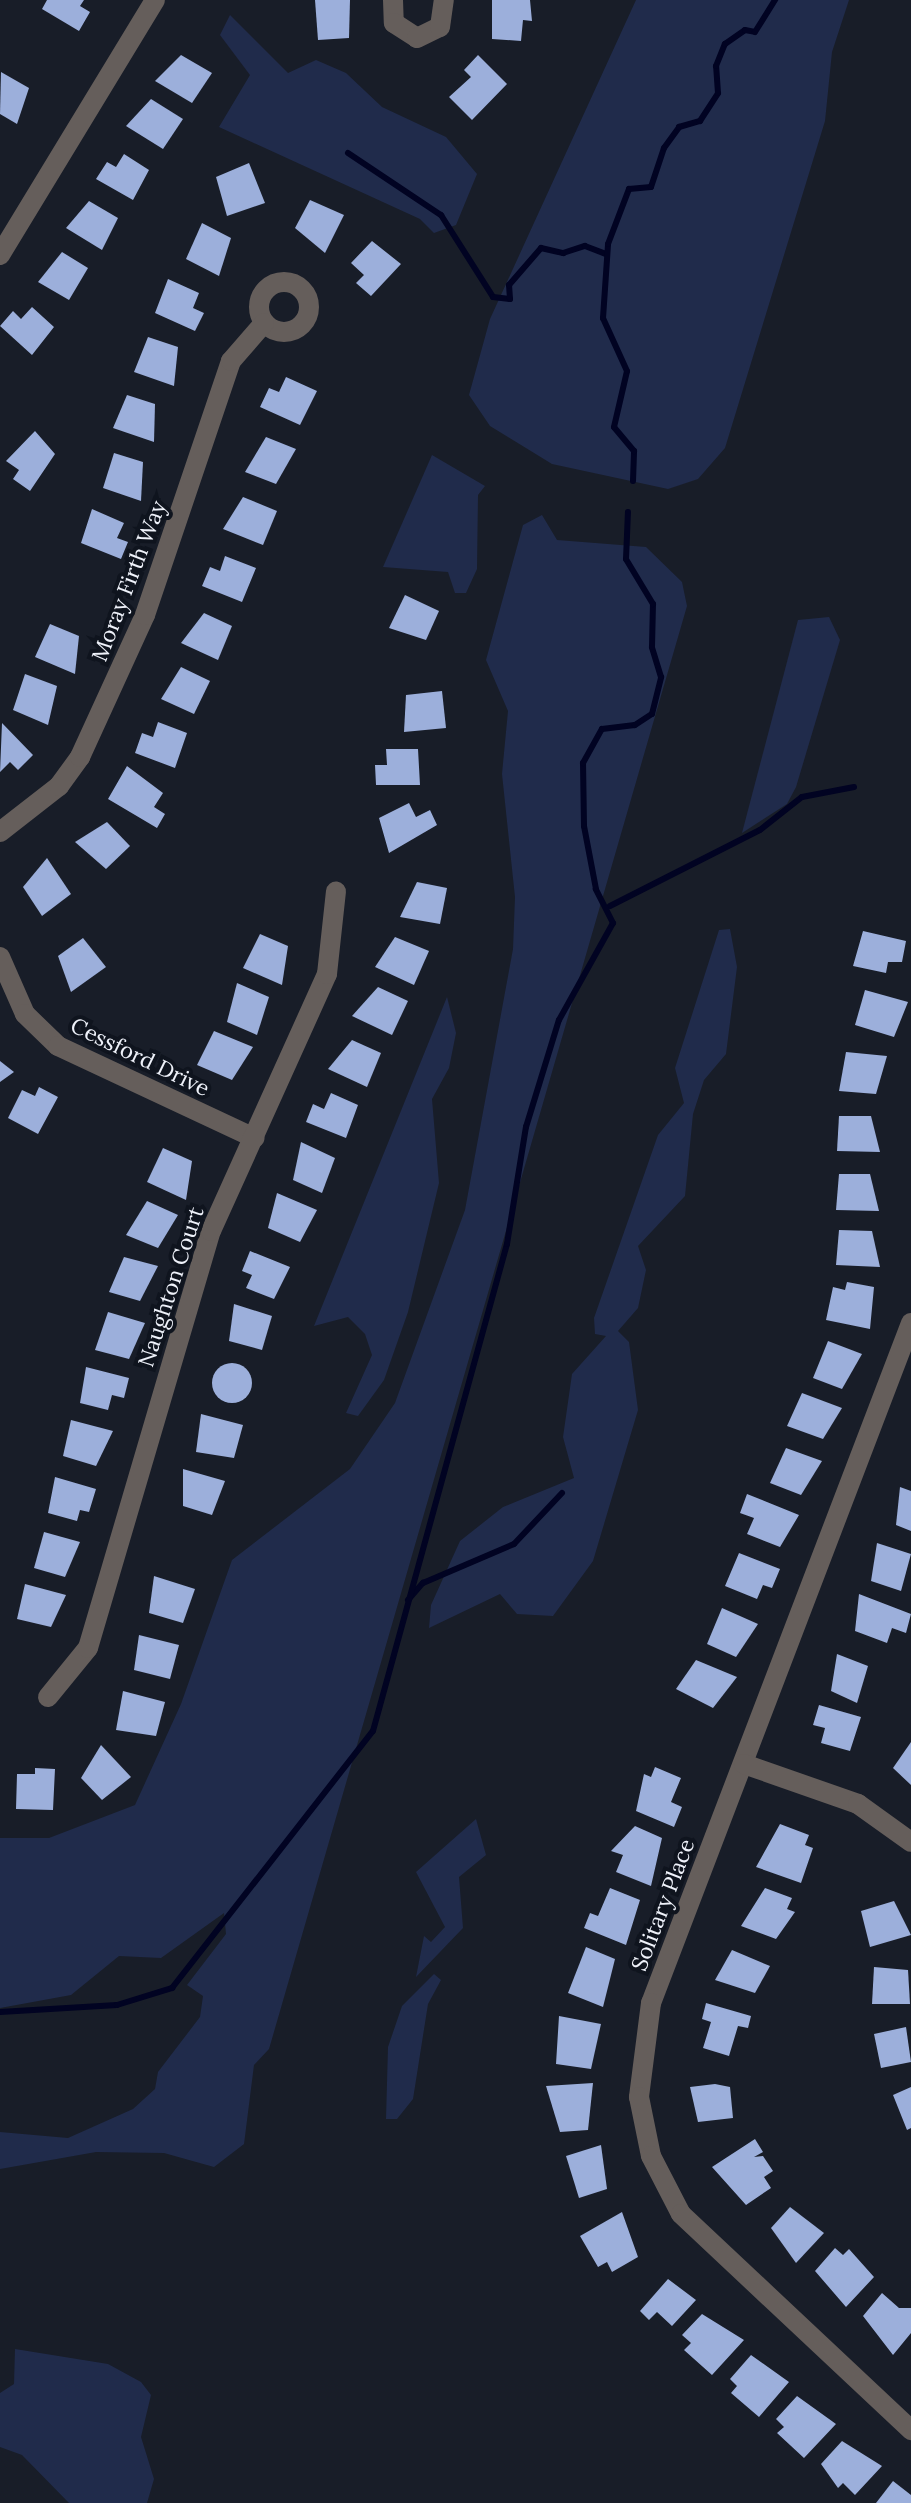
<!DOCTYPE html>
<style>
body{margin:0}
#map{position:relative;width:911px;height:2503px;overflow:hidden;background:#181d28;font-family:Lora,serif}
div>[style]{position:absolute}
.green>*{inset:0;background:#202b4b}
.stream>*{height:6px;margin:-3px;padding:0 3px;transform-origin:3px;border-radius:3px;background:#010322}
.building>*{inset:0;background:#9cafdb}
.round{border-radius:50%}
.minor>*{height:20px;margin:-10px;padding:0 10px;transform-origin:10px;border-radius:10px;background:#655e5b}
.minor>.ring{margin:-10px;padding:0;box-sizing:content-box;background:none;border:20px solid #655e5b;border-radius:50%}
span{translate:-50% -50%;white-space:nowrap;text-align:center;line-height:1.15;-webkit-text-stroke:8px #0f141e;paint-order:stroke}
.street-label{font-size:22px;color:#eff2fa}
</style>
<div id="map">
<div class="green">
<i style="clip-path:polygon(636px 0,849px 0,832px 52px,825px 121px,725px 448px,698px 479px,668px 489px,552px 464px,490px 426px,469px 395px,490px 319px)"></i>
<i style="clip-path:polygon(230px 15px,288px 73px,316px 60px,346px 73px,382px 107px,446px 137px,477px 174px,456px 225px,434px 233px,420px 219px,219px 127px,250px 75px,220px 35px)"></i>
<i style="clip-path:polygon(432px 455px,485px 486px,478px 495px,477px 569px,466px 593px,455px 593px,448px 572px,383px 567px)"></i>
<i style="clip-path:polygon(542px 515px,557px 540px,646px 547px,682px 582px,687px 606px,269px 2049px,254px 2065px,244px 2144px,214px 2167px,164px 2153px,96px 2152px,0 2169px,0 2132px,68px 2138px,133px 2109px,155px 2089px,158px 2072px,200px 2017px,203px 1996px,187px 1985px,226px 1934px,224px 1913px,161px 1958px,119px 1956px,71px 1995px,0 2008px,0 1838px,49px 1838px,135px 1805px,181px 1704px,232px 1560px,350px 1469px,395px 1403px,465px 1210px,513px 949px,515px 897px,502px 774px,508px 711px,486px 660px,523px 525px)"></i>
<i style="clip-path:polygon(829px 617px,840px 640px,796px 787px,787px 804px,742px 833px,798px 620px)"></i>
<i style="clip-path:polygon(730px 929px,737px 967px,726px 1054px,704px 1080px,693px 1114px,685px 1196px,638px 1246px,646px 1270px,638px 1308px,618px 1331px,629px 1342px,638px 1410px,593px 1561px,553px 1616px,517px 1614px,500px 1594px,429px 1628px,431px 1605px,460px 1541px,503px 1507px,574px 1478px,563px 1437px,572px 1374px,606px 1336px,595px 1334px,594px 1318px,658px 1135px,684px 1103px,675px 1068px,719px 930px)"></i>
<i style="clip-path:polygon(447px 997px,456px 1033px,449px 1068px,432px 1099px,439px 1183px,408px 1312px,384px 1380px,358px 1416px,346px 1413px,372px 1355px,365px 1334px,348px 1317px,314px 1326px)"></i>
<i style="clip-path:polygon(476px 1819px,486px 1855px,459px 1877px,463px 1928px,416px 1977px,424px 1936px,431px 1942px,445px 1927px,416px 1872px)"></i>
<i style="clip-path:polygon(434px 1974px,441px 1980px,428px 2004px,413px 2099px,397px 2119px,386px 2119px,388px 2047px,402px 2006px)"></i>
<i style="clip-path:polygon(15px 2349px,108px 2364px,141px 2382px,151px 2395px,141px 2437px,154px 2479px,147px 2503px,69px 2503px,22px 2455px,0 2447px,0 2393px,14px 2384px)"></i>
</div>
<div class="stream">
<i style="left:348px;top:153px;width:112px;rotate:33.7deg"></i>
<i style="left:441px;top:215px;width:97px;rotate:57.6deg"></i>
<i style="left:493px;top:297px;width:17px;rotate:7deg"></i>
<i style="left:510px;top:299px;width:14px;rotate:-94deg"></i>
<i style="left:509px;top:285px;width:49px;rotate:-49.1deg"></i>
<i style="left:541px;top:248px;width:23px;rotate:13deg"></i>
<i style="left:563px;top:253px;width:23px;rotate:-18deg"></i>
<i style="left:585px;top:246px;width:22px;rotate:21deg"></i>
<i style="left:633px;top:481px;width:30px;rotate:-88deg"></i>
<i style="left:634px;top:451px;width:31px;rotate:-130deg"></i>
<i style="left:614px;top:427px;width:57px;rotate:-76.9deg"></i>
<i style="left:627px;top:371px;width:58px;rotate:-114.4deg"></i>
<i style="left:603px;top:318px;width:74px;rotate:-86.1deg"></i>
<i style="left:608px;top:244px;width:59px;rotate:-69.1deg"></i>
<i style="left:629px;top:189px;width:22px;rotate:-5deg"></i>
<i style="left:651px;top:187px;width:41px;rotate:-71.6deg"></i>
<i style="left:664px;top:148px;width:26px;rotate:-54deg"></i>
<i style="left:679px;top:127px;width:22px;rotate:-16deg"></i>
<i style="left:700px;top:121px;width:33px;rotate:-57deg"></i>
<i style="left:718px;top:93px;width:27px;rotate:-94deg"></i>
<i style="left:716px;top:66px;width:24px;rotate:-68deg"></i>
<i style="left:725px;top:44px;width:24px;rotate:-35deg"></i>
<i style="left:745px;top:30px;width:10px;rotate:11deg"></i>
<i style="left:755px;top:32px;width:38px;rotate:-58deg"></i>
<i style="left:610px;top:906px;width:168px;rotate:-26.9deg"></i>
<i style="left:760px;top:830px;width:53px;rotate:-38.2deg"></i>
<i style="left:802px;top:797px;width:53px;rotate:-10.9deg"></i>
<i style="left:408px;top:1600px;width:23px;rotate:-49deg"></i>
<i style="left:423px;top:1583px;width:99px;rotate:-23.2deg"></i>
<i style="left:514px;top:1544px;width:70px;rotate:-46.7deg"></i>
<i style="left:0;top:2012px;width:117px;rotate:-3.4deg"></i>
<i style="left:117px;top:2005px;width:58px;rotate:-17.2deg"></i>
<i style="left:172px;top:1988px;width:326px;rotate:-52deg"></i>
<i style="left:373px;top:1731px;width:505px;rotate:-74.62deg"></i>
<i style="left:507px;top:1244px;width:119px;rotate:-80.8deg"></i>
<i style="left:526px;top:1127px;width:112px;rotate:-72.9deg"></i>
<i style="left:559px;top:1020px;width:111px;rotate:-60.9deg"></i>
<i style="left:613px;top:923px;width:38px;rotate:-117deg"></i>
<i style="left:596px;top:889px;width:64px;rotate:-100.8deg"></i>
<i style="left:584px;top:826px;width:63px;rotate:-90.9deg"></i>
<i style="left:583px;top:763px;width:39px;rotate:-61deg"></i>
<i style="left:602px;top:729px;width:33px;rotate:-7deg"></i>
<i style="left:635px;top:725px;width:20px;rotate:-33deg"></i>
<i style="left:652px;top:714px;width:38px;rotate:-76deg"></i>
<i style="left:661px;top:677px;width:31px;rotate:-107deg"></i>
<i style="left:652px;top:647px;width:43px;rotate:-88.7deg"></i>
<i style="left:653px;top:604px;width:52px;rotate:-121deg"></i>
<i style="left:626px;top:559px;width:47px;rotate:-87.6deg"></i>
</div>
<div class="building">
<i style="clip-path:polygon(47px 0,84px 0,80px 6px,90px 12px,79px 31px,42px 9px)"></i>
<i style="clip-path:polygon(315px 0,350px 0,349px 38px,318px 40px)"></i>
<i style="clip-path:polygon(492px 0,530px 0,532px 21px,523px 20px,521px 41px,492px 39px)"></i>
<i style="clip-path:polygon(181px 55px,212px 73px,192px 103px,155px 81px)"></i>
<i style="clip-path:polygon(478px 55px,507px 84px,472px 120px,449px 97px,471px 77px,464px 70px)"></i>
<i style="clip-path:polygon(1px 72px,29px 88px,17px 124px,0 114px)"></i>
<i style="clip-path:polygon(151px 99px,183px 119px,163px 149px,126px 126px)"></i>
<i style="clip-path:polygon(124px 154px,149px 170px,133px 200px,96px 179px,107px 162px,116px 167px)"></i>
<i style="clip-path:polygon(249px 163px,265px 203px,227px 216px,216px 177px)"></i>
<i style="clip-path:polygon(310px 200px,344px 215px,325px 253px,295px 228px)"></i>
<i style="clip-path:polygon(89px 201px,118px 218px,102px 250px,66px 228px)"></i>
<i style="clip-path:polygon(202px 223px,231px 238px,219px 276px,186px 259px)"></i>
<i style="clip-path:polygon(372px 241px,401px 264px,371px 296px,356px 283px,364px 275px,351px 263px)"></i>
<i style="clip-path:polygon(62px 252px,88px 268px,69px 300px,38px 282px)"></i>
<i style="clip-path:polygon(168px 279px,199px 293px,193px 308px,204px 313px,195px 331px,155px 313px)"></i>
<i style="clip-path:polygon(32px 307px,54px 327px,32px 355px,0 326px,13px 311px,21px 319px)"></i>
<i style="clip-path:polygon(148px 337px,178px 347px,174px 386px,134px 372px)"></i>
<i style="clip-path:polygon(286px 377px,317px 391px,300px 425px,260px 407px,269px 388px,279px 392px)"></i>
<i style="clip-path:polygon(127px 395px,155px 404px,154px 442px,113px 428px)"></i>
<i style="clip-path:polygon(35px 431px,55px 454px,30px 491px,13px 479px,19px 470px,6px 461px)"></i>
<i style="clip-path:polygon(266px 437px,296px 449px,276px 484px,245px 472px)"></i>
<i style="clip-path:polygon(114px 453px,143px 462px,141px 501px,103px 488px)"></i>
<i style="clip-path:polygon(243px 497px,277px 511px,263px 545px,223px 529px)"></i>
<i style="clip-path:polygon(92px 509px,124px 523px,117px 538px,128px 542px,121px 559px,81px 543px)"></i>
<i style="clip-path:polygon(225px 556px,256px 568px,242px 602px,202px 586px,210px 567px,220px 571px)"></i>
<i style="clip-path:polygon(405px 595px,439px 611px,426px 640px,389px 628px)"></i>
<i style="clip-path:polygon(204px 613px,232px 626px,218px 660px,181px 643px)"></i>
<i style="clip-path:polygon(50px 624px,79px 636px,75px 674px,35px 657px)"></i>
<i style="clip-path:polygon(181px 667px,210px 681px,194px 714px,161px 699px)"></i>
<i style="clip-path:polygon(25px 674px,57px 686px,48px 725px,13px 710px)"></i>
<i style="clip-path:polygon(442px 691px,446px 728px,404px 732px,406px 695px)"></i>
<i style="clip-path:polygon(158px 722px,187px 733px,175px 768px,135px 753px,142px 733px,153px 737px)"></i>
<i style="clip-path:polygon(2px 723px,33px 755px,18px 770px,10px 762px,0 772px)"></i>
<i style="clip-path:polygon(386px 749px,418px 749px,420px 785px,376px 785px,375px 765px,387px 765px)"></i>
<i style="clip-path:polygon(127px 766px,163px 793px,154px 807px,165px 814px,157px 828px,108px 799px)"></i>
<i style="clip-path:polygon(409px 803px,416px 817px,430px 810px,437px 825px,389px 853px,379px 818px)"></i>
<i style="clip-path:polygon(107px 822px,130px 846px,106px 869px,75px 842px)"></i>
<i style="clip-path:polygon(47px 858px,71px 894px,42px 916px,23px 887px)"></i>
<i style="clip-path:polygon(417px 882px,447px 888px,440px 924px,400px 917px)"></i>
<i style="clip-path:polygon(863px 931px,906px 941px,902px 962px,888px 962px,886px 973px,853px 966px)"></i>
<i style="clip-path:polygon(260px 934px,288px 946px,282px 985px,243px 968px)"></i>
<i style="clip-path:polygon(395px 937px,429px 951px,414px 985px,375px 967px)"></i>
<i style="clip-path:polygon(83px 938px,106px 967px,71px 992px,58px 956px)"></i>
<i style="clip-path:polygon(237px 983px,269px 997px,257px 1035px,227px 1022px)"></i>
<i style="clip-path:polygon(378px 987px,408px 1001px,392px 1035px,352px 1016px)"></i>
<i style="clip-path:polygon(865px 990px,908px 1002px,894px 1037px,855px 1025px)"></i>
<i style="clip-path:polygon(214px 1031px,253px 1047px,232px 1080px,197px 1065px)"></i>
<i style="clip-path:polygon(352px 1040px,381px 1053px,367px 1087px,328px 1069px)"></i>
<i style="clip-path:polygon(846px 1052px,887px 1056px,876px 1094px,839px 1091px)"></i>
<i style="clip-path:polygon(0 1061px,14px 1072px,0 1082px)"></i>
<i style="clip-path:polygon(39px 1087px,58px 1097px,38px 1134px,8px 1118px,22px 1090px,35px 1096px)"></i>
<i style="clip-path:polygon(331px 1093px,358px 1105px,346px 1138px,306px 1122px,313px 1104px,324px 1109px)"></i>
<i style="clip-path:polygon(839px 1116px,871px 1116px,880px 1152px,837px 1151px)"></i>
<i style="clip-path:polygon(301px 1142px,335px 1158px,322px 1193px,293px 1180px)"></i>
<i style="clip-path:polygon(163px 1148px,192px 1161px,186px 1200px,147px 1182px)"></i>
<i style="clip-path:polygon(839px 1174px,870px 1174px,879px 1211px,836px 1210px)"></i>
<i style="clip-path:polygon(277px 1193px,317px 1210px,300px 1242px,268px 1228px)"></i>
<i style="clip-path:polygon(147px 1201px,178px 1215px,158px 1248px,126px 1235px)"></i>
<i style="clip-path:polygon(839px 1230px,872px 1231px,880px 1267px,836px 1265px)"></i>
<i style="clip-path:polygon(250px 1251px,290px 1267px,274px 1299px,246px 1288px,252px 1275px,242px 1271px)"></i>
<i style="clip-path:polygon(124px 1257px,158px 1266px,140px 1301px,109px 1292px)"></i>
<i style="clip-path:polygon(847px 1282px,874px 1287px,870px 1329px,826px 1320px,833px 1287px,845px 1290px)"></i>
<i style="clip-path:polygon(234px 1304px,272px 1316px,262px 1350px,229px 1341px)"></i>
<i style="clip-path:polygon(108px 1312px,145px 1323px,129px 1359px,95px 1350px)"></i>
<i style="clip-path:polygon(828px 1341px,862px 1354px,842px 1389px,813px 1378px)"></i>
<i class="round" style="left:212px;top:1363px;width:40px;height:40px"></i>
<i style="clip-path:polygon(86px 1367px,129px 1378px,124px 1398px,112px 1395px,108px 1410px,80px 1403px)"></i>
<i style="clip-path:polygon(802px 1393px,842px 1408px,823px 1439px,787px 1426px)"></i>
<i style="clip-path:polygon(201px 1414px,243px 1425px,234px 1458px,196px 1452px)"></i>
<i style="clip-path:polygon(71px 1420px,113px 1431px,96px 1466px,63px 1456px)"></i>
<i style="clip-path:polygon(786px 1448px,822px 1461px,801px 1495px,770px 1483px)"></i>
<i style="clip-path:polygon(183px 1469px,225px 1481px,212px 1515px,183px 1506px)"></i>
<i style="clip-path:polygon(55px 1477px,96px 1489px,89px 1512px,80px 1510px,77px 1521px,48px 1513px)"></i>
<i style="clip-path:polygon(900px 1487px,911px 1491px,911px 1531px,896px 1525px)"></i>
<i style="clip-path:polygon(747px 1494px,799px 1515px,780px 1547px,747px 1534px,754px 1518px,740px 1513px)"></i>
<i style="clip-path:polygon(44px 1532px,80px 1542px,65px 1577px,34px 1568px)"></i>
<i style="clip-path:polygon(877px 1543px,911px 1554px,901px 1591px,871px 1581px)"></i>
<i style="clip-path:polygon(739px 1553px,780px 1569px,772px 1588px,763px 1585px,757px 1599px,725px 1586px)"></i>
<i style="clip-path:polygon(154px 1576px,195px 1589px,183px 1623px,149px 1613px)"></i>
<i style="clip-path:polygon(25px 1584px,66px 1595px,51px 1627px,17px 1619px)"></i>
<i style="clip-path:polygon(859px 1594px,911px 1614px,906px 1633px,892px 1628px,887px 1643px,855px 1631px)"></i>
<i style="clip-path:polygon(722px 1608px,758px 1624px,736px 1657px,707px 1644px)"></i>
<i style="clip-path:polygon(139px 1635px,179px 1645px,170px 1679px,134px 1670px)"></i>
<i style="clip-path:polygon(837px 1654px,868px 1666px,857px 1703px,831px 1691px)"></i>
<i style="clip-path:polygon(696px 1660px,737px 1677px,713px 1708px,676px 1689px)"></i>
<i style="clip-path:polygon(123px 1691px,165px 1702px,156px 1736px,116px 1730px)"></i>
<i style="clip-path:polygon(819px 1705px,861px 1717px,850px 1751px,821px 1743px,825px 1728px,813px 1725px)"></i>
<i style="clip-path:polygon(911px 1742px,911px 1785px,893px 1768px)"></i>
<i style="clip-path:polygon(101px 1745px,131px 1777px,102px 1800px,81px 1778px)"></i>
<i style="clip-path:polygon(655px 1767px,681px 1778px,671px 1802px,682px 1807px,674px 1827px,636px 1811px,644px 1774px,651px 1777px)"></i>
<i style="clip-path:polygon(35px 1768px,55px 1769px,53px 1810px,16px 1809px,17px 1774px,35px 1774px)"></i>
<i style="clip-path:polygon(780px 1824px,809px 1835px,805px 1845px,813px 1848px,801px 1883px,756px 1867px)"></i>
<i style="clip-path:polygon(635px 1826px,662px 1838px,651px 1886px,616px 1872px,623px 1855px,611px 1851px)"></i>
<i style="clip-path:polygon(610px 1888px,640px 1900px,626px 1945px,584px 1928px,590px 1913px,598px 1916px)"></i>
<i style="clip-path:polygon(765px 1888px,792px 1898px,787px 1909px,795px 1912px,776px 1939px,741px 1926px)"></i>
<i style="clip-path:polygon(894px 1901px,911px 1935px,870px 1947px,861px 1911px)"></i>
<i style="clip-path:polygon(586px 1947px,615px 1959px,603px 2007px,568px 1993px)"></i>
<i style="clip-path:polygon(732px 1950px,770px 1966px,755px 1993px,715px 1980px)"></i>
<i style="clip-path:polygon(874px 1967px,908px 1970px,910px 2004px,872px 2004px)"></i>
<i style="clip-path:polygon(706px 2003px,751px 2016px,748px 2028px,738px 2026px,729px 2056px,703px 2048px,711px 2022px,702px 2019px)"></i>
<i style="clip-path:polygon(559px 2016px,601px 2024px,591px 2069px,556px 2064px)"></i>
<i style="clip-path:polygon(906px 2027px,911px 2062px,881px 2068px,874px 2034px)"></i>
<i style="clip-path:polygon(593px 2083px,588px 2130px,560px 2132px,546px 2086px)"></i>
<i style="clip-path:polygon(715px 2084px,730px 2087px,733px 2118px,698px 2122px,690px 2087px)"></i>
<i style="clip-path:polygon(911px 2087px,911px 2128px,907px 2130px,893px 2095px)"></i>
<i style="clip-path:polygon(755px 2139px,763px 2152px,754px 2157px,763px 2156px,773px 2171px,764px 2177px,771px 2188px,746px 2205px,712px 2167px)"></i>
<i style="clip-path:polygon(601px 2145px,607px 2189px,579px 2198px,566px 2156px)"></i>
<i style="clip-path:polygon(790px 2207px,824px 2233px,796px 2263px,771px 2228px)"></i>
<i style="clip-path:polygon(622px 2212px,638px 2257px,612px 2272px,607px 2262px,598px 2267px,580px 2236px)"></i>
<i style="clip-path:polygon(835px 2248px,843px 2255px,849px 2249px,874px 2277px,846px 2307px,815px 2271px)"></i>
<i style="clip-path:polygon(668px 2279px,696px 2300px,672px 2326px,657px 2312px,649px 2320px,640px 2311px)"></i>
<i style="clip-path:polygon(882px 2293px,899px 2308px,911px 2308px,911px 2333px,893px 2355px,863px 2316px)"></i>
<i style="clip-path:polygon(702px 2314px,744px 2340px,712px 2375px,684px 2350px,691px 2343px,682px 2335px)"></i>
<i style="clip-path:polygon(751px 2355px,789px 2382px,759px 2417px,731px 2393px,737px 2386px,730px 2379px)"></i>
<i style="clip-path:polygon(797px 2396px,836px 2424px,804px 2458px,777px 2433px,784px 2427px,776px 2419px)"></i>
<i style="clip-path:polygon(842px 2441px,882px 2466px,855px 2495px,843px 2483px,838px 2488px,821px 2464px)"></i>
<i style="clip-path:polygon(893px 2481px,911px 2495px,911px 2503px,876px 2503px)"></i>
</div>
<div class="minor">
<i style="left:393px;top:0;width:23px;rotate:88deg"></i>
<i style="left:394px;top:23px;width:27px;rotate:33deg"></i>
<i style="left:417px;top:38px;width:25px;rotate:-26deg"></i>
<i style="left:440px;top:27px;width:27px;rotate:-82deg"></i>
<i style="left:0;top:255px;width:298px;rotate:-58.7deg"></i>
<i class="ring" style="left:259px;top:282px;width:30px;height:30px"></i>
<i style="left:0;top:832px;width:75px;rotate:-37.9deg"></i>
<i style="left:59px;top:786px;width:36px;rotate:-54deg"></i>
<i style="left:80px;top:757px;width:156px;rotate:-65.4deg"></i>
<i style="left:145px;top:615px;width:268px;rotate:-71.3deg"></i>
<i style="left:231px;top:361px;width:50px;rotate:-49deg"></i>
<i style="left:0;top:957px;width:62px;rotate:66.3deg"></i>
<i style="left:25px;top:1014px;width:46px;rotate:44.1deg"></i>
<i style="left:58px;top:1046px;width:217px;rotate:25.1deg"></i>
<i style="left:911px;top:1323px;width:728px;rotate:110.92deg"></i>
<i style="left:651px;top:2003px;width:95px;rotate:97.3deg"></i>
<i style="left:639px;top:2097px;width:60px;rotate:78.5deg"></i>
<i style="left:651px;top:2156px;width:65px;rotate:62.7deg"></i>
<i style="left:681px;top:2214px;width:316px;rotate:43.2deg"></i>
<i style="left:48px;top:1697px;width:63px;rotate:-50.8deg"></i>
<i style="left:88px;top:1648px;width:435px;rotate:-73.6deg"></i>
<i style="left:211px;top:1231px;width:282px;rotate:-65.7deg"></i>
<i style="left:327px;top:974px;width:83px;rotate:-83.8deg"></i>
<i style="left:744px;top:1764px;width:121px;rotate:19.3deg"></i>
<i style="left:858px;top:1804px;width:65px;rotate:35.6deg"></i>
</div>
<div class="street-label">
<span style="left:129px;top:581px;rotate:-69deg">Moray Firth Way</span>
<span style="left:140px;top:1057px;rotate:26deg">Cessford Drive</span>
<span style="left:171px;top:1287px;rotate:-72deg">Naughton Court</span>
<span style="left:663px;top:1905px;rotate:-69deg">Solitary Place</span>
</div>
</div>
